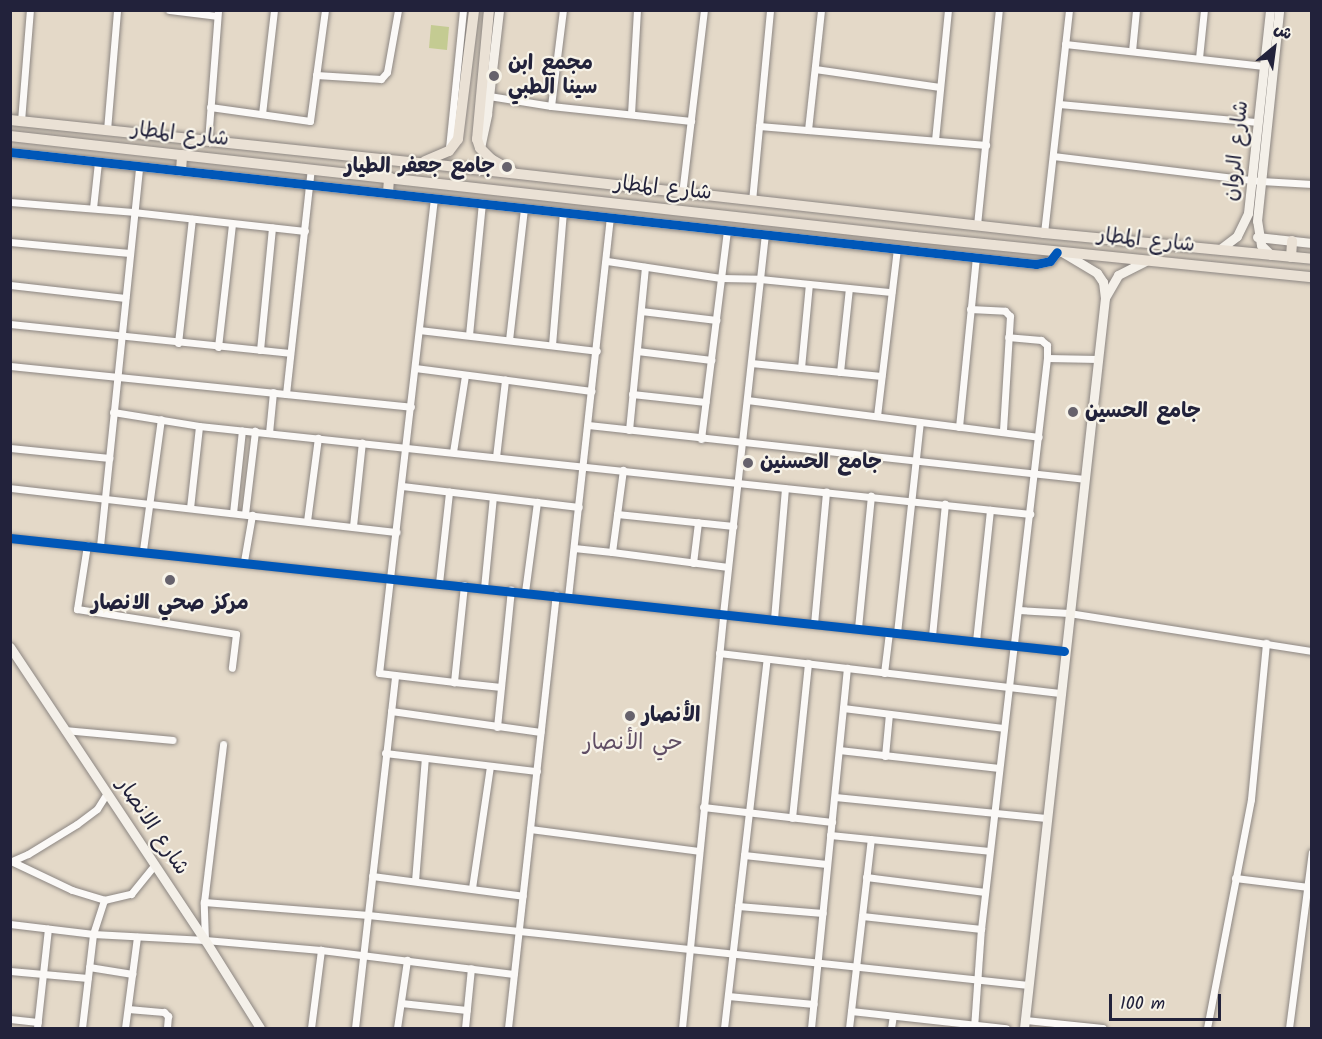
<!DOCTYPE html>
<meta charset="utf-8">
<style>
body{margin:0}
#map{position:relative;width:1322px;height:1039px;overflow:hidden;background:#e4d9c8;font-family:Kalam,"Playpen Sans Arabic",sans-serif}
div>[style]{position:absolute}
.green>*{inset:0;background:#c4cb92}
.roads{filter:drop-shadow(0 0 2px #8c8682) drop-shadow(0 0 2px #8c8682)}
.street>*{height:7px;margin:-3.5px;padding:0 3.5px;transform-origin:3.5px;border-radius:3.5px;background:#fbf9f7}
.secondary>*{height:9px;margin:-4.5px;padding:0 4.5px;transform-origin:4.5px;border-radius:4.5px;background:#f4f0e9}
.primary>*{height:10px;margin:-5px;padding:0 5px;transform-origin:5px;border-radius:5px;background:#eae1d5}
.cycleway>*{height:9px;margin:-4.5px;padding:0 4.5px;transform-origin:4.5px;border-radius:4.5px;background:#0057b8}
.dots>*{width:16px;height:16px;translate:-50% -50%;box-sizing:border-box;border:3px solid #f7f3e8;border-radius:50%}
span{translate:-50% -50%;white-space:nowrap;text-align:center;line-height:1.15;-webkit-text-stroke:4.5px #f7f3e8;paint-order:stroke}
.poi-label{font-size:21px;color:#22223b;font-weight:700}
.left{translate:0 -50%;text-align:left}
.right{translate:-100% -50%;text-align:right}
.street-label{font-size:21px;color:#22223b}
.neighbourhood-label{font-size:22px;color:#604e65}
.frame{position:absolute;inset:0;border:12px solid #22223b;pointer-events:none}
.north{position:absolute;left:1244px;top:18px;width:60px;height:60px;-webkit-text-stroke:4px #f7f3e8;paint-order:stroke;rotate:29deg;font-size:16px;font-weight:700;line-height:24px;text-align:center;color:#22223b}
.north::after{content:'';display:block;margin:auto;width:21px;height:27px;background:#22223b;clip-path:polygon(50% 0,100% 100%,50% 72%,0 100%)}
.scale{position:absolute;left:1109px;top:994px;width:112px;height:27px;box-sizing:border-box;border:3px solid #22223b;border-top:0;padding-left:8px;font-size:18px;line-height:21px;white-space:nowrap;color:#22223b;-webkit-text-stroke:4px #f7f3e8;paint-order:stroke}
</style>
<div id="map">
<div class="green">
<i style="clip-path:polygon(431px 25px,449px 27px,447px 50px,429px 48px)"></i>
</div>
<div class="roads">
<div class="street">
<i style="left:169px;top:10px;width:48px;rotate:7.1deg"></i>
<i style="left:1065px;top:44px;width:200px;rotate:6.3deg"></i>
<i style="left:1132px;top:51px;width:41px;rotate:-84.4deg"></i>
<i style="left:1199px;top:58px;width:48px;rotate:-84.1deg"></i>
<i style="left:815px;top:69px;width:126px;rotate:8.2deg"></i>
<i style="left:316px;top:75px;width:65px;rotate:3.5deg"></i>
<i style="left:381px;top:79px;width:9px;rotate:-49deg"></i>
<i style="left:387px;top:72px;width:63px;rotate:-79.9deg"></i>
<i style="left:489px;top:96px;width:63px;rotate:9.2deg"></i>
<i style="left:551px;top:106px;width:141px;rotate:6.1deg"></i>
<i style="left:1059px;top:104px;width:200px;rotate:5.2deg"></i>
<i style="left:551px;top:106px;width:97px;rotate:-82.9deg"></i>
<i style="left:210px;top:107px;width:101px;rotate:8deg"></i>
<i style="left:310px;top:121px;width:112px;rotate:-82.3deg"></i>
<i style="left:262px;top:114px;width:105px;rotate:-83.4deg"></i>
<i style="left:631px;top:114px;width:104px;rotate:-86.7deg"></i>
<i style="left:21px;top:121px;width:111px;rotate:-85.4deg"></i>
<i style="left:759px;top:126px;width:228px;rotate:4.8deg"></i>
<i style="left:107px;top:130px;width:120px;rotate:-85.2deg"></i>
<i style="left:808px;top:130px;width:121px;rotate:-83.8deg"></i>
<i style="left:935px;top:140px;width:131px;rotate:-84.3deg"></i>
<i style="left:208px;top:141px;width:131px;rotate:-85.6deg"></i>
<i style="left:449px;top:148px;width:139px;rotate:-84.2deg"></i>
<i style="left:1053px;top:156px;width:209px;rotate:6.9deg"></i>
<i style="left:1261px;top:181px;width:51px;rotate:3.4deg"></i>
<i style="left:682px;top:194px;width:185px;rotate:-83.2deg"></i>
<i style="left:434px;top:198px;width:478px;rotate:96.6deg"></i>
<i style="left:379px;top:673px;width:76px;rotate:6.8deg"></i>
<i style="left:752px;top:201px;width:192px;rotate:-84.6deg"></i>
<i style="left:10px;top:202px;width:123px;rotate:4.6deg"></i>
<i style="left:133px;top:212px;width:173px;rotate:6.3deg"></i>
<i style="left:93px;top:208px;width:46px;rotate:-83.8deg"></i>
<i style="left:977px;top:225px;width:216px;rotate:-84.2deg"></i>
<i style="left:1044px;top:233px;width:224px;rotate:-83.6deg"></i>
<i style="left:10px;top:242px;width:120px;rotate:5.3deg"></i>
<i style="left:607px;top:261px;width:115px;rotate:8.5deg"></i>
<i style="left:721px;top:278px;width:39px;rotate:1deg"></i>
<i style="left:760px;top:279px;width:132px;rotate:5.7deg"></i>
<i style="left:10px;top:285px;width:116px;rotate:6.4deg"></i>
<i style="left:970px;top:309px;width:35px;rotate:3deg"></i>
<i style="left:1005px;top:311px;width:7px;rotate:45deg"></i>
<i style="left:1010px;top:316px;width:116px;rotate:93.5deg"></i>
<i style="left:641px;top:311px;width:76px;rotate:6.8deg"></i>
<i style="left:10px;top:324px;width:281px;rotate:5.9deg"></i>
<i style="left:419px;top:330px;width:179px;rotate:6.7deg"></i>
<i style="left:469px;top:335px;width:133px;rotate:-84.4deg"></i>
<i style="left:509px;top:340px;width:133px;rotate:-83.5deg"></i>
<i style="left:178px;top:343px;width:125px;rotate:-83.6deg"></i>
<i style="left:552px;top:345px;width:133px;rotate:-85.3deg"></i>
<i style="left:218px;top:347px;width:124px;rotate:-83.5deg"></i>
<i style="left:260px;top:350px;width:123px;rotate:-84.4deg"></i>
<i style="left:637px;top:351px;width:75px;rotate:6.9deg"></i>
<i style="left:1047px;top:358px;width:51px;rotate:1.1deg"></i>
<i style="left:751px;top:363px;width:131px;rotate:5.7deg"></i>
<i style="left:10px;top:366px;width:403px;rotate:5.8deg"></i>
<i style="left:415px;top:368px;width:178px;rotate:7.4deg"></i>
<i style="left:801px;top:368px;width:84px;rotate:-84.6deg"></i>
<i style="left:840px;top:372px;width:84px;rotate:-83.9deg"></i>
<i style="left:286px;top:394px;width:226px;rotate:-83.7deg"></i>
<i style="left:632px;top:394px;width:74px;rotate:6.2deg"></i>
<i style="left:747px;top:400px;width:294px;rotate:7.2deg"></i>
<i style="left:113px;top:412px;width:87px;rotate:9.2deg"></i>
<i style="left:199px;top:426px;width:836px;rotate:6.04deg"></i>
<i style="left:877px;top:416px;width:168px;rotate:-83.2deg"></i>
<i style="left:588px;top:425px;width:499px;rotate:6.2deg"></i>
<i style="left:959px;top:427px;width:171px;rotate:-84.3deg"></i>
<i style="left:629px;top:430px;width:164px;rotate:-84.4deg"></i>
<i style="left:269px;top:433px;width:41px;rotate:-84.4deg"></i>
<i style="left:701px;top:439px;width:210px;rotate:-82.9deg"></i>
<i style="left:10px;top:448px;width:100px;rotate:5.8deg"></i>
<i style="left:453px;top:452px;width:78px;rotate:-81.1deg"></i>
<i style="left:496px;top:457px;width:78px;rotate:-83.3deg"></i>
<i style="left:402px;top:486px;width:178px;rotate:6.8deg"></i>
<i style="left:10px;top:488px;width:389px;rotate:6.5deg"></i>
<i style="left:190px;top:508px;width:82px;rotate:-83.7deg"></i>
<i style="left:233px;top:513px;width:83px;rotate:-83.8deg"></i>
<i style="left:245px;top:514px;width:84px;rotate:-83.1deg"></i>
<i style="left:617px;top:514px;width:117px;rotate:5.9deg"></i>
<i style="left:307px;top:521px;width:84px;rotate:-82.5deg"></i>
<i style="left:353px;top:526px;width:84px;rotate:-83.9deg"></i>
<i style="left:10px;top:538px;width:1060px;rotate:6.12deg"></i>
<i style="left:87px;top:545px;width:65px;rotate:98.9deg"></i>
<i style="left:77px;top:609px;width:161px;rotate:8.9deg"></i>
<i style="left:236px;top:634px;width:34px;rotate:97deg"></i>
<i style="left:100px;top:546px;width:382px;rotate:-84.1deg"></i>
<i style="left:574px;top:548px;width:38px;rotate:6deg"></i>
<i style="left:612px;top:552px;width:83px;rotate:-82.4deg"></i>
<i style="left:143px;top:550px;width:132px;rotate:-82.2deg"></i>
<i style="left:612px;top:552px;width:117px;rotate:7.4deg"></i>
<i style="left:244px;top:561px;width:47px;rotate:-80.1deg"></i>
<i style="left:693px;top:563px;width:41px;rotate:-83deg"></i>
<i style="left:439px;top:583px;width:92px;rotate:-83.7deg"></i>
<i style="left:464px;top:585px;width:98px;rotate:95.9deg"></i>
<i style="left:454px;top:682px;width:47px;rotate:6.1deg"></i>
<i style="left:484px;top:588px;width:91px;rotate:-84.4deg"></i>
<i style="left:525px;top:592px;width:91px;rotate:-82.4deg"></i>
<i style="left:568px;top:597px;width:382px;rotate:-83.7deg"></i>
<i style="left:1019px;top:610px;width:50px;rotate:3.4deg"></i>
<i style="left:1069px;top:613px;width:246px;rotate:8.9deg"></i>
<i style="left:774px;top:619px;width:131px;rotate:-85.2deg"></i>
<i style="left:814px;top:624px;width:133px;rotate:-84.8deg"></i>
<i style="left:858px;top:628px;width:133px;rotate:-84.4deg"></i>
<i style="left:897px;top:633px;width:212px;rotate:-83.8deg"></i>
<i style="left:932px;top:636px;width:133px;rotate:-84.4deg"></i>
<i style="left:976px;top:641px;width:132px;rotate:-83.9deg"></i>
<i style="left:719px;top:653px;width:343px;rotate:6.7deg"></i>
<i style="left:884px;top:673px;width:41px;rotate:-83deg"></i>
<i style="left:843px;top:708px;width:161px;rotate:7.1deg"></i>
<i style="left:391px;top:711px;width:151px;rotate:8deg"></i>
<i style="left:497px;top:727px;width:138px;rotate:-84.2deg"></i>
<i style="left:65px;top:730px;width:108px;rotate:5.3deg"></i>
<i style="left:839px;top:750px;width:161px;rotate:6.4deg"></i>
<i style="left:385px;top:753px;width:153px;rotate:6.8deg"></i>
<i style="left:885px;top:756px;width:42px;rotate:-84.6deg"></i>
<i style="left:835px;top:797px;width:212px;rotate:5.7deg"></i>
<i style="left:703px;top:807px;width:130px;rotate:6.6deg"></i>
<i style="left:792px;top:818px;width:156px;rotate:-84.1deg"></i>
<i style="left:530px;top:829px;width:170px;rotate:7.4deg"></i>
<i style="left:830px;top:835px;width:160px;rotate:5.7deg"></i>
<i style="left:744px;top:855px;width:83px;rotate:6.2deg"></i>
<i style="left:12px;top:861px;width:17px;rotate:-24deg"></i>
<i style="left:28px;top:854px;width:57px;rotate:-31.5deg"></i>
<i style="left:77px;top:824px;width:25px;rotate:-37deg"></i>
<i style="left:97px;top:809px;width:19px;rotate:-58deg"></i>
<i style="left:13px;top:862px;width:65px;rotate:25.4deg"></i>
<i style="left:72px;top:890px;width:34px;rotate:17deg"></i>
<i style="left:104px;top:900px;width:28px;rotate:-13deg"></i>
<i style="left:131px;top:894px;width:38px;rotate:-51deg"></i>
<i style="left:372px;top:876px;width:152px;rotate:7.5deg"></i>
<i style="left:866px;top:877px;width:120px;rotate:7.2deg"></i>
<i style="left:1235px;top:878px;width:74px;rotate:7deg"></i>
<i style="left:415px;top:881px;width:123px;rotate:-85.4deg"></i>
<i style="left:472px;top:888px;width:123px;rotate:-81.6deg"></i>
<i style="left:204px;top:902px;width:165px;rotate:4.5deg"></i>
<i style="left:368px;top:915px;width:664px;rotate:6.05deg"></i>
<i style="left:738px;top:906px;width:85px;rotate:4.7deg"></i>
<i style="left:862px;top:916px;width:120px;rotate:6.2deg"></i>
<i style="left:10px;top:924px;width:84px;rotate:6.9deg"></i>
<i style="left:93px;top:934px;width:112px;rotate:3.1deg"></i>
<i style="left:205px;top:940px;width:116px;rotate:4.9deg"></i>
<i style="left:321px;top:950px;width:194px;rotate:7.1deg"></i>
<i style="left:205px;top:940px;width:38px;rotate:-92deg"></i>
<i style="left:204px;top:902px;width:159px;rotate:-83.1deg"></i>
<i style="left:89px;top:967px;width:44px;rotate:9.2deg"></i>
<i style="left:10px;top:971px;width:78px;rotate:5.1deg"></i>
<i style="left:728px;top:996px;width:86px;rotate:5.3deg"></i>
<i style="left:401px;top:1003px;width:66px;rotate:6.1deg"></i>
<i style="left:128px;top:1009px;width:36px;rotate:5deg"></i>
<i style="left:164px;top:1012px;width:6px;rotate:45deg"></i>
<i style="left:168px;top:1016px;width:12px;rotate:95deg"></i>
<i style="left:851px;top:1011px;width:156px;rotate:6.3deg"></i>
<i style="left:10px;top:1019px;width:28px;rotate:6deg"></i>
<i style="left:1025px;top:1020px;width:78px;rotate:5.9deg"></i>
<i style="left:37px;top:1028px;width:100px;rotate:-83.7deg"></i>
<i style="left:82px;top:1028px;width:95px;rotate:-83.3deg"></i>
<i style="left:93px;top:934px;width:36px;rotate:-72deg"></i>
<i style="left:125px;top:1028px;width:92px;rotate:-82.5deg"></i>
<i style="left:311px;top:1028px;width:79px;rotate:-82.7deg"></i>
<i style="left:355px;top:1028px;width:355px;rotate:-83.5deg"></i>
<i style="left:397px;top:1028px;width:69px;rotate:-81.6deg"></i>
<i style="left:465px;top:1028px;width:60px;rotate:-84.3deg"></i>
<i style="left:508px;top:1028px;width:436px;rotate:-83.7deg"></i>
<i style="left:682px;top:1028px;width:416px;rotate:-84.3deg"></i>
<i style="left:723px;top:614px;width:381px;rotate:-83.7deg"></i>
<i style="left:724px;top:1028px;width:371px;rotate:-83.4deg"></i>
<i style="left:811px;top:1028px;width:362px;rotate:-84.3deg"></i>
<i style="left:849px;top:1028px;width:190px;rotate:-83.4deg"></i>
<i style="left:891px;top:1028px;width:12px;rotate:-81deg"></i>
<i style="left:974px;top:1028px;width:99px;rotate:-86deg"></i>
<i style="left:981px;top:929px;width:575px;rotate:-83.41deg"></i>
<i style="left:1047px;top:358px;width:13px;rotate:-90deg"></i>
<i style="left:1047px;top:345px;width:8px;rotate:-140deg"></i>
<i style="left:1041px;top:340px;width:33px;rotate:-175deg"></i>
<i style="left:1207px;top:1028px;width:233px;rotate:-79.1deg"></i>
<i style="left:1251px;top:799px;width:157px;rotate:-84.5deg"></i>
<i style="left:1289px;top:1028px;width:177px;rotate:-82.6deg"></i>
</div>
<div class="secondary">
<i style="left:480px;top:148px;width:35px;rotate:-78deg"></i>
<i style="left:487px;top:114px;width:105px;rotate:-83.4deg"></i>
<i style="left:10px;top:152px;width:1032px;rotate:6.23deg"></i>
<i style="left:1036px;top:264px;width:14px;rotate:-12deg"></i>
<i style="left:1050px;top:261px;width:11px;rotate:-52deg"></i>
<i style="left:1257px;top:237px;width:55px;rotate:6.2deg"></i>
<i style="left:1220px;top:249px;width:21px;rotate:-37deg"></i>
<i style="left:1237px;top:236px;width:25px;rotate:-64deg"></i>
<i style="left:1248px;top:213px;width:204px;rotate:-83.8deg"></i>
<i style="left:1271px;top:255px;width:14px;rotate:-135deg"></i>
<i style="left:1261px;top:245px;width:24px;rotate:-99deg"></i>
<i style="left:1257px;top:221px;width:212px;rotate:-84deg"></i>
<i style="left:1106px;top:296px;width:24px;rotate:-60deg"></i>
<i style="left:1118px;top:275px;width:31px;rotate:-27deg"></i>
<i style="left:10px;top:647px;width:352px;rotate:56.4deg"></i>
<i style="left:205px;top:940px;width:104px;rotate:58deg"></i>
<i style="left:1024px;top:1028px;width:734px;rotate:-83.67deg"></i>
<i style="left:1105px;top:298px;width:16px;rotate:-97deg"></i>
<i style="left:1103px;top:282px;width:11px;rotate:-124deg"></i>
<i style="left:1097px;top:273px;width:39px;rotate:-149deg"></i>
</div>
<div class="primary">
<i style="left:489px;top:10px;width:130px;rotate:95.3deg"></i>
<i style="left:477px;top:139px;width:9px;rotate:72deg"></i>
<i style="left:480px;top:148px;width:16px;rotate:45deg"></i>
<i style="left:491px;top:159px;width:24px;rotate:30deg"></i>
<i style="left:10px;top:120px;width:413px;rotate:6deg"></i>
<i style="left:421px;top:163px;width:627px;rotate:6.41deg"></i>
<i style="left:1044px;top:233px;width:269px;rotate:5.5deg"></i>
<i style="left:10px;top:136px;width:911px;rotate:6.37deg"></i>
<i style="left:915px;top:237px;width:399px;rotate:5.8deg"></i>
<i style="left:425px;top:161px;width:26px;rotate:-23deg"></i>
<i style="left:449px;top:151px;width:15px;rotate:-53deg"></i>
<i style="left:458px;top:139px;width:130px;rotate:-82.9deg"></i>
<i style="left:181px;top:171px;width:16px;rotate:-86deg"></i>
<i style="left:388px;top:193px;width:16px;rotate:-86deg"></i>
<i style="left:1291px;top:257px;width:16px;rotate:-86deg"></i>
</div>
</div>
<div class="cycleway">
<i style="left:10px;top:152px;width:1032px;rotate:6.23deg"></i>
<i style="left:1036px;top:264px;width:14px;rotate:-12deg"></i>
<i style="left:1050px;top:261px;width:11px;rotate:-52deg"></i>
<i style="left:10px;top:538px;width:1060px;rotate:6.12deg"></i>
</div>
<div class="dots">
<i style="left:494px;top:76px;background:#66626c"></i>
<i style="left:507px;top:167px;background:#66626c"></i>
<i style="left:1073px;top:412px;background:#66626c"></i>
<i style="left:748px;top:463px;background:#66626c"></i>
<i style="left:170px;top:580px;background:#66626c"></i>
<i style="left:630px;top:716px;background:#66626c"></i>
</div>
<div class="poi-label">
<span class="left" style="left:508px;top:76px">مجمع ابن<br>سينا الطبي</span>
<span class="right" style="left:495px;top:167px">جامع جعفر الطيار</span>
<span class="left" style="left:1085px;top:412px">جامع الحسين</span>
<span class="left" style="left:760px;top:463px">جامع الحسنين</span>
<span style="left:170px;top:604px">مركز صحي الانصار</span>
<span class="left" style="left:642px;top:716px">الأنصار</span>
</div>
<div class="street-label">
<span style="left:180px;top:135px;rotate:6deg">شارع المطار</span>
<span style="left:1237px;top:151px;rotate:-84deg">شارع الروان</span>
<span style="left:663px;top:189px;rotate:6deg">شارع المطار</span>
<span style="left:1146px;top:241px;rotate:6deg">شارع المطار</span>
<span style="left:152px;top:827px;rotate:56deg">شارع الانصار</span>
</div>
<div class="neighbourhood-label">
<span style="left:633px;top:744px">حي الأنصار</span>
</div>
<div class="frame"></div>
<div class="north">ش</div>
<div class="scale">100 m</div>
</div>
